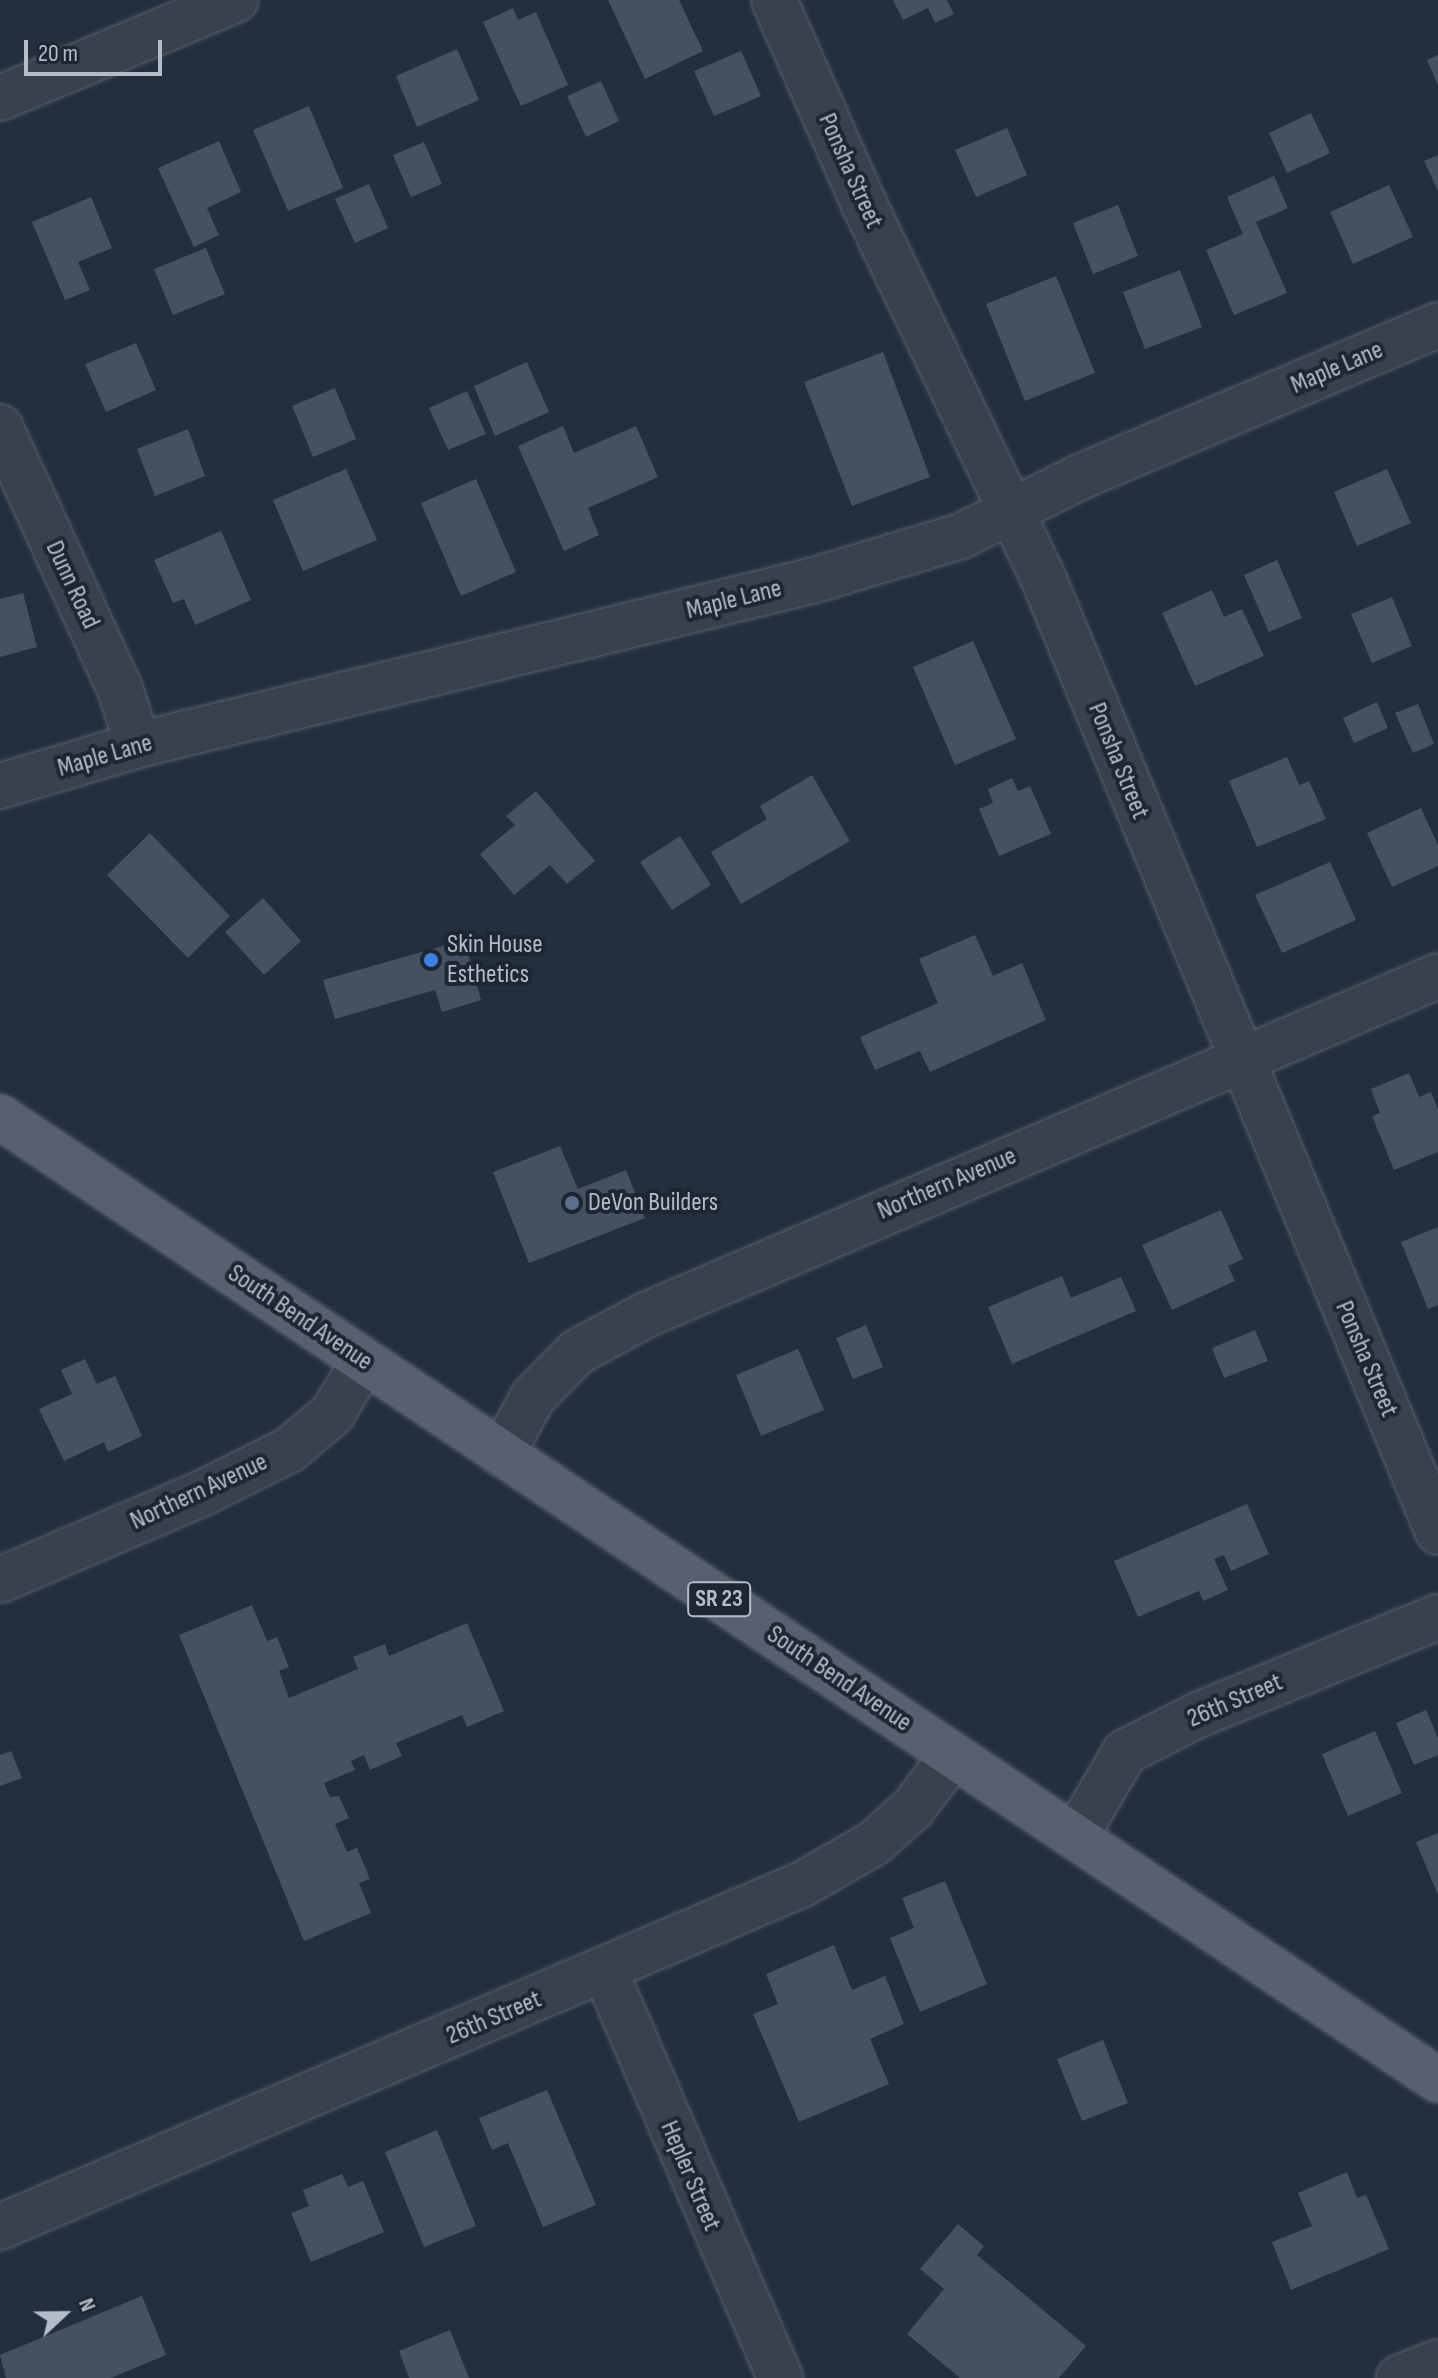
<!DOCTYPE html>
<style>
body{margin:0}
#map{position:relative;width:1438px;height:2378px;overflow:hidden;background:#242f3e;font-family:"Sofia Sans Condensed",sans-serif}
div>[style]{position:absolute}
.building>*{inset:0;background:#455162}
.roads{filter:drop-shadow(0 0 2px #565f6c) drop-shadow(0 0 2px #565f6c)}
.minor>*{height:44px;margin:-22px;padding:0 22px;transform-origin:22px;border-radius:22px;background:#38414e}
.major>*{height:44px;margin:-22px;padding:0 22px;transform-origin:22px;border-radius:22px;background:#56606e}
.dots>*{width:22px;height:22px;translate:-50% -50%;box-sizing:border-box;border:4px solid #1d2633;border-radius:50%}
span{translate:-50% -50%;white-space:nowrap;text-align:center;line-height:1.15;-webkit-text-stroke:8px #1d2633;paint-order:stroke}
.shield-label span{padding:2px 6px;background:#1d2633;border:2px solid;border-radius:6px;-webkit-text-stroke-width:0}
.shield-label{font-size:24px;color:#b4bcc9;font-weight:700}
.street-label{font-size:26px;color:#b4bcc9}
.poi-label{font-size:26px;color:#b4bcc9}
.left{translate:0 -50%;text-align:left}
.north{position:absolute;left:24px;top:2274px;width:80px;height:80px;-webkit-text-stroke:6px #1d2633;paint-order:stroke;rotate:68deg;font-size:22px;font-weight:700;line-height:32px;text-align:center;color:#b4bcc9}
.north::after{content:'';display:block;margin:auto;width:28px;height:36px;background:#b4bcc9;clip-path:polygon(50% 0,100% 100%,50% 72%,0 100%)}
.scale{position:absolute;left:24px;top:40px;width:138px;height:36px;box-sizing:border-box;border:4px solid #b4bcc9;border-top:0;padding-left:10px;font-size:24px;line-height:28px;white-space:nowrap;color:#b4bcc9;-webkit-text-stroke:6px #1d2633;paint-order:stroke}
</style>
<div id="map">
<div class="building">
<i style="clip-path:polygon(608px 0,679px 0,703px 51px,645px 79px)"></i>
<i style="clip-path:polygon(893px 0,947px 0,954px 14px,935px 23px,928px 8px,903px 20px)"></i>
<i style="clip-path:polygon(513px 8px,518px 20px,536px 12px,568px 85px,521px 106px,483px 22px)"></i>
<i style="clip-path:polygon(457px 49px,479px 100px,417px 127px,396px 76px)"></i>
<i style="clip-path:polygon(741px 51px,761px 96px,714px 116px,694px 71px)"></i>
<i style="clip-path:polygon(1438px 55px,1438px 85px,1427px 60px)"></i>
<i style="clip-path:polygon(601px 81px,619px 121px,586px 137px,567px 96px)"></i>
<i style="clip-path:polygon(309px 106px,343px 188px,288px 211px,253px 130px)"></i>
<i style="clip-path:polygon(1311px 113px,1330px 153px,1287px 173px,1269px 133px)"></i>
<i style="clip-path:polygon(1007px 128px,1027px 175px,976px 197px,955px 150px)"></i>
<i style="clip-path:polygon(219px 141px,241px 192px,207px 208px,219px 235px,194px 247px,158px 168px)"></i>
<i style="clip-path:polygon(424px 142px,442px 184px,411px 197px,393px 155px)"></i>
<i style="clip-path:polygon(1438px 155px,1438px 191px,1424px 161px)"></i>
<i style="clip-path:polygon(1274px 176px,1288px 208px,1256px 222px,1287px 293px,1234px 315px,1206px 250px,1243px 234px,1227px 197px)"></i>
<i style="clip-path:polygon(369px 184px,388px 228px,355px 243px,335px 199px)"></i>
<i style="clip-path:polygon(1389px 185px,1413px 237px,1353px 264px,1330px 212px)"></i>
<i style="clip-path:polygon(91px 197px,112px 248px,78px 262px,90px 290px,65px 300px,32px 222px)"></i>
<i style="clip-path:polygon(1118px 205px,1138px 256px,1093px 274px,1073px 223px)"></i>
<i style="clip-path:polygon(206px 248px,225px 294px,173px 315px,154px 269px)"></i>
<i style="clip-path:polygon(1180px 270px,1202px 327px,1145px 349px,1123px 292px)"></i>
<i style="clip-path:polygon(1056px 276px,1095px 373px,1025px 401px,986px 304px)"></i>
<i style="clip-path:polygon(136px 343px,156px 390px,106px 412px,85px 364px)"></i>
<i style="clip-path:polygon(883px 352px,930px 477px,852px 506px,804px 382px)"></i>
<i style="clip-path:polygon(527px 362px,549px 412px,495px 436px,474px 386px)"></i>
<i style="clip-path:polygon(335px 388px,356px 439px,313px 457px,292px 406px)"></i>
<i style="clip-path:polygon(467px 391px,486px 434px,448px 450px,429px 408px)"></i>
<i style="clip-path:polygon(563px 426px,574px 453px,636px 426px,658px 477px,588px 508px,599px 535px,564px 551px,518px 446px)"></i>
<i style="clip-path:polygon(188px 429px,205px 476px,155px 496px,137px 449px)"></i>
<i style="clip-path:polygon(346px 469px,377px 540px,303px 571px,273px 500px)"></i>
<i style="clip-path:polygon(1387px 469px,1411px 523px,1357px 546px,1334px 492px)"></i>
<i style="clip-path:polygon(476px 479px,516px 572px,461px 596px,421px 503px)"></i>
<i style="clip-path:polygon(221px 531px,251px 600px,195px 625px,184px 599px,173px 603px,154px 560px)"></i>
<i style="clip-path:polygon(1277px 560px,1302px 618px,1269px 632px,1244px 575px)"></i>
<i style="clip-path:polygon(1212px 590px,1224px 617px,1242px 609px,1264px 656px,1195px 686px,1162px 613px)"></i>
<i style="clip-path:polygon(23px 593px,37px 647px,0 657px,0 599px)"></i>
<i style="clip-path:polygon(1392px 597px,1412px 646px,1372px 663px,1351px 614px)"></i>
<i style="clip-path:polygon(973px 641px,1016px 739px,955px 765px,913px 667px)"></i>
<i style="clip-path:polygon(1377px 702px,1388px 728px,1354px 743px,1343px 718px)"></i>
<i style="clip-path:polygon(1418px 704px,1434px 744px,1413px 753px,1395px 713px)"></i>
<i style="clip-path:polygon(1287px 757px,1299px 785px,1309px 781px,1326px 819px,1257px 847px,1229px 781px)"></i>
<i style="clip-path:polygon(812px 775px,850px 841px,741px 904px,711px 852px,767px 819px,760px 806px)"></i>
<i style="clip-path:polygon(1012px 778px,1018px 791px,1030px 786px,1051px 834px,999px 856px,979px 809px,993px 803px,988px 789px)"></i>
<i style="clip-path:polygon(536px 791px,595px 861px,567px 884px,550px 865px,514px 895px,480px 854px,515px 825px,506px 816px)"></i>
<i style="clip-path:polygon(1421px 808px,1438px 845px,1438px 866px,1392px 887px,1367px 833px)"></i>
<i style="clip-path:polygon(150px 833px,230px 916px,188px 958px,107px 875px)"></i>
<i style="clip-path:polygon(680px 836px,711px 885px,672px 910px,640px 862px)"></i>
<i style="clip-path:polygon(1330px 862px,1356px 920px,1282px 953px,1255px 895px)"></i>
<i style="clip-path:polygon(263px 898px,301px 941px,264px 975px,225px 932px)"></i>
<i style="clip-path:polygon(975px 935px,993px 976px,1022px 963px,1046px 1020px,930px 1072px,920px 1051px,875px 1070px,860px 1037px,938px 1003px,919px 959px)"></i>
<i style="clip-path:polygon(464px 940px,481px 1000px,442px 1012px,435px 990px,335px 1019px,323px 980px)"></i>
<i style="clip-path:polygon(1409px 1073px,1419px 1097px,1431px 1092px,1438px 1109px,1438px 1152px,1394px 1170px,1372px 1116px,1380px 1113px,1371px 1089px)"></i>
<i style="clip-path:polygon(560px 1146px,578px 1189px,626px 1170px,645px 1218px,529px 1263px,493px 1172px)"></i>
<i style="clip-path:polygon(1221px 1210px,1243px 1259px,1228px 1266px,1235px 1281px,1172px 1310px,1142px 1245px)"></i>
<i style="clip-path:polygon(1438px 1227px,1438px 1305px,1428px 1309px,1401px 1242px)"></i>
<i style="clip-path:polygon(1062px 1276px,1071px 1298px,1121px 1277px,1136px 1311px,1012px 1364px,988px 1307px)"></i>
<i style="clip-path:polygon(866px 1325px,883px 1367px,853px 1379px,836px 1338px)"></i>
<i style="clip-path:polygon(1255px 1330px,1268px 1361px,1224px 1378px,1212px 1348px)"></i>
<i style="clip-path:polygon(798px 1349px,824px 1410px,761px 1436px,736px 1375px)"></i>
<i style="clip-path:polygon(85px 1359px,97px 1384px,115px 1376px,142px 1436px,108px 1452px,104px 1442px,64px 1461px,39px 1409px,72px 1394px,61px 1370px)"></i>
<i style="clip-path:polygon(1247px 1504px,1269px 1554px,1231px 1571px,1224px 1555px,1214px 1559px,1228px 1590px,1203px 1601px,1199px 1591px,1138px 1617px,1114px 1561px)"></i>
<i style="clip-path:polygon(252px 1605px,267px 1641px,277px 1637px,289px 1667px,279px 1671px,289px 1698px,358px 1669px,353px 1657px,385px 1644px,389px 1656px,467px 1623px,504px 1711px,467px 1727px,462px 1715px,396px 1743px,402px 1756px,370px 1770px,364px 1755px,351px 1761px,355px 1770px,324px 1783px,330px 1797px,339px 1796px,349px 1818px,335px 1824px,347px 1852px,357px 1848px,370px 1879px,359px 1883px,371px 1913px,304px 1941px,179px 1635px)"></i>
<i style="clip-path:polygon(1426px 1710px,1438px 1738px,1438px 1755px,1414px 1765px,1396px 1723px)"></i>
<i style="clip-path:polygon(1375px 1731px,1402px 1793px,1348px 1816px,1322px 1754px)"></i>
<i style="clip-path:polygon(11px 1751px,22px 1778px,0 1786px,0 1755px)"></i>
<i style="clip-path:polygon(1438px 1833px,1438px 1895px,1416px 1842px)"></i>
<i style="clip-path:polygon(945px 1881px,987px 1984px,920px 2012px,890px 1938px,914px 1928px,902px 1898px)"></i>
<i style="clip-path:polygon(834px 1945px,852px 1990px,885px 1976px,904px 2024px,870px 2039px,889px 2084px,799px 2122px,753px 2014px,778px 2004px,766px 1974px)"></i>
<i style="clip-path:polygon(1103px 2040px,1128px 2103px,1082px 2121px,1057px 2059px)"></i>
<i style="clip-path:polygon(547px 2090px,596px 2205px,543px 2227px,508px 2143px,492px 2150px,479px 2118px)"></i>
<i style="clip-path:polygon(437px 2130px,476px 2226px,424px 2247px,385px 2152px)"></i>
<i style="clip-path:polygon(1347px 2172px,1357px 2198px,1366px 2195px,1389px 2249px,1291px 2290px,1272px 2242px,1312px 2226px,1298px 2193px)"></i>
<i style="clip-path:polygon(342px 2174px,348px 2187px,363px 2181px,384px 2232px,311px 2262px,291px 2213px,309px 2206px,303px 2190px)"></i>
<i style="clip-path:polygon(958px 2224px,984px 2246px,977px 2255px,1086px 2346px,1059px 2378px,960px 2378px,907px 2334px,944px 2289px,920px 2269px)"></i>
<i style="clip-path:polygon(142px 2296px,166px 2355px,111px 2378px,6px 2378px,0 2355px)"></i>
<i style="clip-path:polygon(450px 2330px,469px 2378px,409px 2378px,399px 2351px)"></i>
</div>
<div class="roads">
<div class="minor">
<i style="left:774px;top:0;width:223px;rotate:66.2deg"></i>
<i style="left:864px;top:204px;width:417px;rotate:64.4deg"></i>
<i style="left:1044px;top:580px;width:1030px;rotate:67.52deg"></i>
<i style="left:0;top:98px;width:255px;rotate:-22.6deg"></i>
<i style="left:0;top:427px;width:288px;rotate:65.4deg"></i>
<i style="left:120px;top:689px;width:59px;rotate:72.2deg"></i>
<i style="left:0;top:786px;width:144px;rotate:-16.5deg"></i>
<i style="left:138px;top:745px;width:693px;rotate:-13.7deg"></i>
<i style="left:811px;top:581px;width:157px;rotate:-16.7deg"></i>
<i style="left:961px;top:536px;width:133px;rotate:-26.4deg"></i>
<i style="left:1080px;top:477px;width:389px;rotate:-23deg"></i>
<i style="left:502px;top:1454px;width:65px;rotate:-61.5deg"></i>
<i style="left:533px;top:1397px;width:63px;rotate:-45.6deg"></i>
<i style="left:577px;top:1352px;width:81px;rotate:-28.2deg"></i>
<i style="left:648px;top:1314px;width:859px;rotate:-23.16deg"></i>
<i style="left:0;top:1580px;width:221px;rotate:-23.2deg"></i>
<i style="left:203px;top:1493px;width:96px;rotate:-26.6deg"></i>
<i style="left:289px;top:1450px;width:56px;rotate:-39.9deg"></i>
<i style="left:332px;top:1414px;width:62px;rotate:-58.9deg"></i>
<i style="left:1075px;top:1837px;width:99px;rotate:-59.5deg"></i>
<i style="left:1125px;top:1752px;width:84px;rotate:-26.9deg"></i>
<i style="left:1200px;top:1714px;width:257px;rotate:-22.2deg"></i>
<i style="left:605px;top:1971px;width:443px;rotate:66.7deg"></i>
<i style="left:0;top:2227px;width:873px;rotate:-23.13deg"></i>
<i style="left:803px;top:1884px;width:82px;rotate:-30deg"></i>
<i style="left:874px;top:1843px;width:52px;rotate:-41.9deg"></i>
<i style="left:913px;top:1808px;width:66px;rotate:-53deg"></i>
<i style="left:1399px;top:2378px;width:42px;rotate:-22.3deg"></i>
</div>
<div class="major">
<i style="left:0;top:1117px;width:1731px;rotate:33.81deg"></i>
</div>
</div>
<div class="dots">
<i style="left:431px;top:960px;background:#3f7fe0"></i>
<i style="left:572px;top:1203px;background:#5c6f8a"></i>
</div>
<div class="shield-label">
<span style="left:719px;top:1599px">SR 23</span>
</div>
<div class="street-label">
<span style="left:850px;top:171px;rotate:66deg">Ponsha Street</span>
<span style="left:1337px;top:368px;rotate:-23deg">Maple Lane</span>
<span style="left:72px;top:585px;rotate:65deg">Dunn Road</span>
<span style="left:734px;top:600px;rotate:-14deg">Maple Lane</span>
<span style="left:105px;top:756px;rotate:-16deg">Maple Lane</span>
<span style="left:1118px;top:761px;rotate:68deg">Ponsha Street</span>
<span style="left:947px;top:1184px;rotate:-23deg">Northern Avenue</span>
<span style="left:300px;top:1318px;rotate:34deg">South Bend Avenue</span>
<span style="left:1366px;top:1359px;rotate:67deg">Ponsha Street</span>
<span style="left:199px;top:1492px;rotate:-25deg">Northern Avenue</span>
<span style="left:839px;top:1679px;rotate:34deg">South Bend Avenue</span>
<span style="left:1235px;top:1701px;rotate:-23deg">26th Street</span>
<span style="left:494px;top:2018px;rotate:-23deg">26th Street</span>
<span style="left:690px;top:2176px;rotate:67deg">Hepler Street</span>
</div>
<div class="poi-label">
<span class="left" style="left:447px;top:960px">Skin House<br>Esthetics</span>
<span class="left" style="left:588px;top:1203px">DeVon Builders</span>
</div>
<div class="north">N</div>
<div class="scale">20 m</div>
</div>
